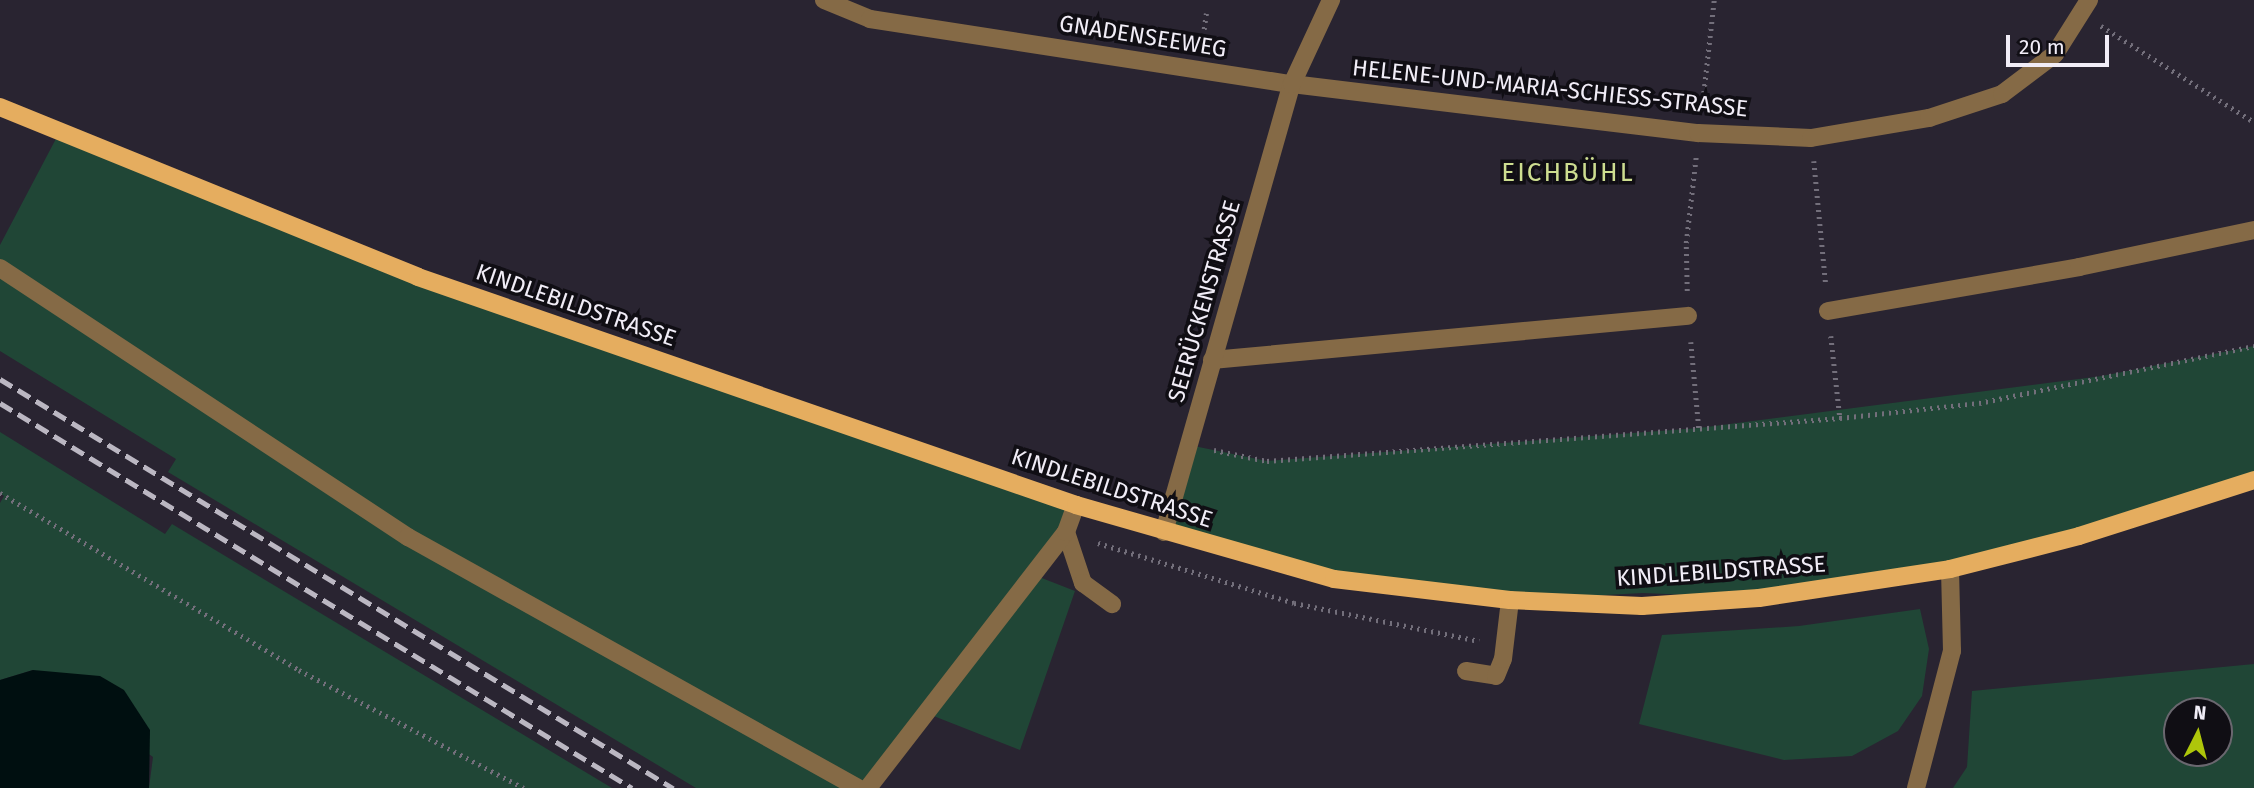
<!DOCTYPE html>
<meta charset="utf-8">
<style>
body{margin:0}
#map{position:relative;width:2254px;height:788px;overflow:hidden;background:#292431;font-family:"Fira Sans",sans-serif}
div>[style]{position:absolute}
.green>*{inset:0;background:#204636}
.water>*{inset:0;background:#000f10}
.path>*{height:4.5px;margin-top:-2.25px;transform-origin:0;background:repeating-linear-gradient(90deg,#736f7b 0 2px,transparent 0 7px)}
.minor>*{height:18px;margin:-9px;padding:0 9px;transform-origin:9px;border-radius:9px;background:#856a46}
.major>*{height:18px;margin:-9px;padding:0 9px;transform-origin:9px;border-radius:9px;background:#e5ad5f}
.rail>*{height:5px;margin-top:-2.5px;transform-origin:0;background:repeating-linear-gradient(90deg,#bbb7c2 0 14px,transparent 0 21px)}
span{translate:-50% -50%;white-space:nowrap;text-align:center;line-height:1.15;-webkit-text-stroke:7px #100e14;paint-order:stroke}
.street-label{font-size:23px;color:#f1edf7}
.quarter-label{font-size:26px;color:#cddd90;letter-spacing:2px}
.north{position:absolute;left:2163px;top:697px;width:70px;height:70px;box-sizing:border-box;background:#100e14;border:2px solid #6a676f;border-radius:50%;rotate:6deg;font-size:19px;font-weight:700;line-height:28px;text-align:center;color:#f1edf7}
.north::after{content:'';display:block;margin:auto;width:24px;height:32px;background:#aec60a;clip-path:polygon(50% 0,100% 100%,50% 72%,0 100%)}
.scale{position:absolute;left:2006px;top:35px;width:103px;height:32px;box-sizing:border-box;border:4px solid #f1edf7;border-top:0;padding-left:9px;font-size:21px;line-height:24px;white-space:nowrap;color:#f1edf7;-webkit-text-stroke:5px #100e14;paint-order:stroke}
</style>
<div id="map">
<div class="green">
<i style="clip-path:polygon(59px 133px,277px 222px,1076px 505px,1034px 575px,1075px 591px,1020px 750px,926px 713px,868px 788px,696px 788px,168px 472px,176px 459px,0 351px,0 245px)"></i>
<i style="clip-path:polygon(2254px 346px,2254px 480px,2079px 536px,1759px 598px,1643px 593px,1510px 600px,1334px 579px,1164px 532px,1189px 445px,1267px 461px,1699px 428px,2102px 376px)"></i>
<i style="clip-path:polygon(0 432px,165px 534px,172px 524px,612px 788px,149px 788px,153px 757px,33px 670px,0 680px,0 503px,4px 496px,0 493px)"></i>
<i style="clip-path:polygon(1920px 609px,1929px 649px,1922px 696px,1898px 731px,1852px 756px,1784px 760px,1639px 724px,1662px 635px,1799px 626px)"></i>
<i style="clip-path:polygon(evenodd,2254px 664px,2254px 788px,1953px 788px,1967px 767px,1972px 691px,2254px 664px,2177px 711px,2219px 711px,2219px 753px,2177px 753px,2177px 711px)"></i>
</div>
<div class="water">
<i style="clip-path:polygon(33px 670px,100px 676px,124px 690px,150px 730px,149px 788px,0 788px,0 680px)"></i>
</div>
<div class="path">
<i style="left:2101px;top:26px;width:181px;rotate:32.1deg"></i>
<i style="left:1202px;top:43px;width:30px;rotate:-82deg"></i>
<i style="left:1702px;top:107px;width:108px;rotate:-83.6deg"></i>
<i style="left:1814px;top:161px;width:125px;rotate:84.5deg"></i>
<i style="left:1687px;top:291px;width:48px;rotate:-91.2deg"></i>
<i style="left:1686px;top:243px;width:87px;rotate:-83.4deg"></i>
<i style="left:1831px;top:336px;width:82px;rotate:83.7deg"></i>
<i style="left:1691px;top:342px;width:86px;rotate:84.7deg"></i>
<i style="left:1214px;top:450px;width:54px;rotate:11.7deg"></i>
<i style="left:1267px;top:461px;width:575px;rotate:-4.29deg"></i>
<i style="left:1840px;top:418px;width:140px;rotate:-6.2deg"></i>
<i style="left:1979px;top:403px;width:281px;rotate:-11.7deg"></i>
<i style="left:0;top:493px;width:347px;rotate:30.6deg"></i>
<i style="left:299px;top:670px;width:254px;rotate:27.7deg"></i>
<i style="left:1098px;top:543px;width:205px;rotate:17deg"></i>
<i style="left:1294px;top:603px;width:189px;rotate:11.6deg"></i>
</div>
<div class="minor">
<i style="left:824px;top:0;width:50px;rotate:22.4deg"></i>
<i style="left:870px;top:19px;width:427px;rotate:8.8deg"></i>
<i style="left:1292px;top:84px;width:409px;rotate:6.9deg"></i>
<i style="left:1698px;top:133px;width:113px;rotate:2.5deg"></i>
<i style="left:1811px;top:138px;width:120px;rotate:-9.6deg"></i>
<i style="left:1929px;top:118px;width:77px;rotate:-18.2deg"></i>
<i style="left:2002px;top:94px;width:66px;rotate:-37deg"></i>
<i style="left:2055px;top:54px;width:64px;rotate:-57.8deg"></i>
<i style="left:0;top:268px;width:489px;rotate:33.4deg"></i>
<i style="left:408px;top:537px;width:515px;rotate:29.15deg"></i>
<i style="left:1828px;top:311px;width:255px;rotate:-9.9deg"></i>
<i style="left:2079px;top:267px;width:179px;rotate:-11.9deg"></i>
<i style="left:1212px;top:360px;width:478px;rotate:-5.3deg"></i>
<i style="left:1066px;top:532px;width:54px;rotate:71.6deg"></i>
<i style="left:1083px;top:583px;width:36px;rotate:36deg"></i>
<i style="left:1164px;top:532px;width:466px;rotate:-74.1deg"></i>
<i style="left:1292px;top:84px;width:93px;rotate:-65.1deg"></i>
<i style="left:1466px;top:671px;width:30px;rotate:9deg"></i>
<i style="left:1496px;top:676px;width:18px;rotate:-68deg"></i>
<i style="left:1503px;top:659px;width:59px;rotate:-83.2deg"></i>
<i style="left:868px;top:788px;width:324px;rotate:-52.3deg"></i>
<i style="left:1066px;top:532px;width:29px;rotate:-70deg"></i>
<i style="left:1916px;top:788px;width:142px;rotate:-75.3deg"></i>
<i style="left:1952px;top:651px;width:82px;rotate:-91.4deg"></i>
</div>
<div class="major">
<i style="left:0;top:107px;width:451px;rotate:22.1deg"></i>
<i style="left:418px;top:277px;width:696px;rotate:19.11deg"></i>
<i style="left:1076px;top:505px;width:268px;rotate:16deg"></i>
<i style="left:1334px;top:579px;width:177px;rotate:6.8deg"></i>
<i style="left:1510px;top:600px;width:132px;rotate:2.6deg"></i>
<i style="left:1642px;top:606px;width:117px;rotate:-3.9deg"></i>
<i style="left:1759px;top:598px;width:193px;rotate:-8.6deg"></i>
<i style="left:1950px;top:569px;width:133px;rotate:-14.3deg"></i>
<i style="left:2079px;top:536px;width:184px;rotate:-17.7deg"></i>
</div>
<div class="rail">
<i style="left:0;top:379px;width:788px;rotate:31.29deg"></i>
<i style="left:0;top:403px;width:740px;rotate:31.35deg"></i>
</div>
<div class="street-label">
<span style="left:1143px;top:36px;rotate:9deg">GNADENSEEWEG</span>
<span style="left:1550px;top:88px;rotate:6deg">HELENE-UND-MARIA-SCHIESS-STRASSE</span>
<span style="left:1204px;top:301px;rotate:-74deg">SEERÜCKENSTRASSE</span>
<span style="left:576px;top:305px;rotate:19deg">KINDLEBILDSTRASSE</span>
<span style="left:1112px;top:488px;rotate:18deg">KINDLEBILDSTRASSE</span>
<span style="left:1721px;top:571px;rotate:-4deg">KINDLEBILDSTRASSE</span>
</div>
<div class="quarter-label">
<span style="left:1568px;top:173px">EICHBÜHL</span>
</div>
<div class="north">N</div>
<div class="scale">20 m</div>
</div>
